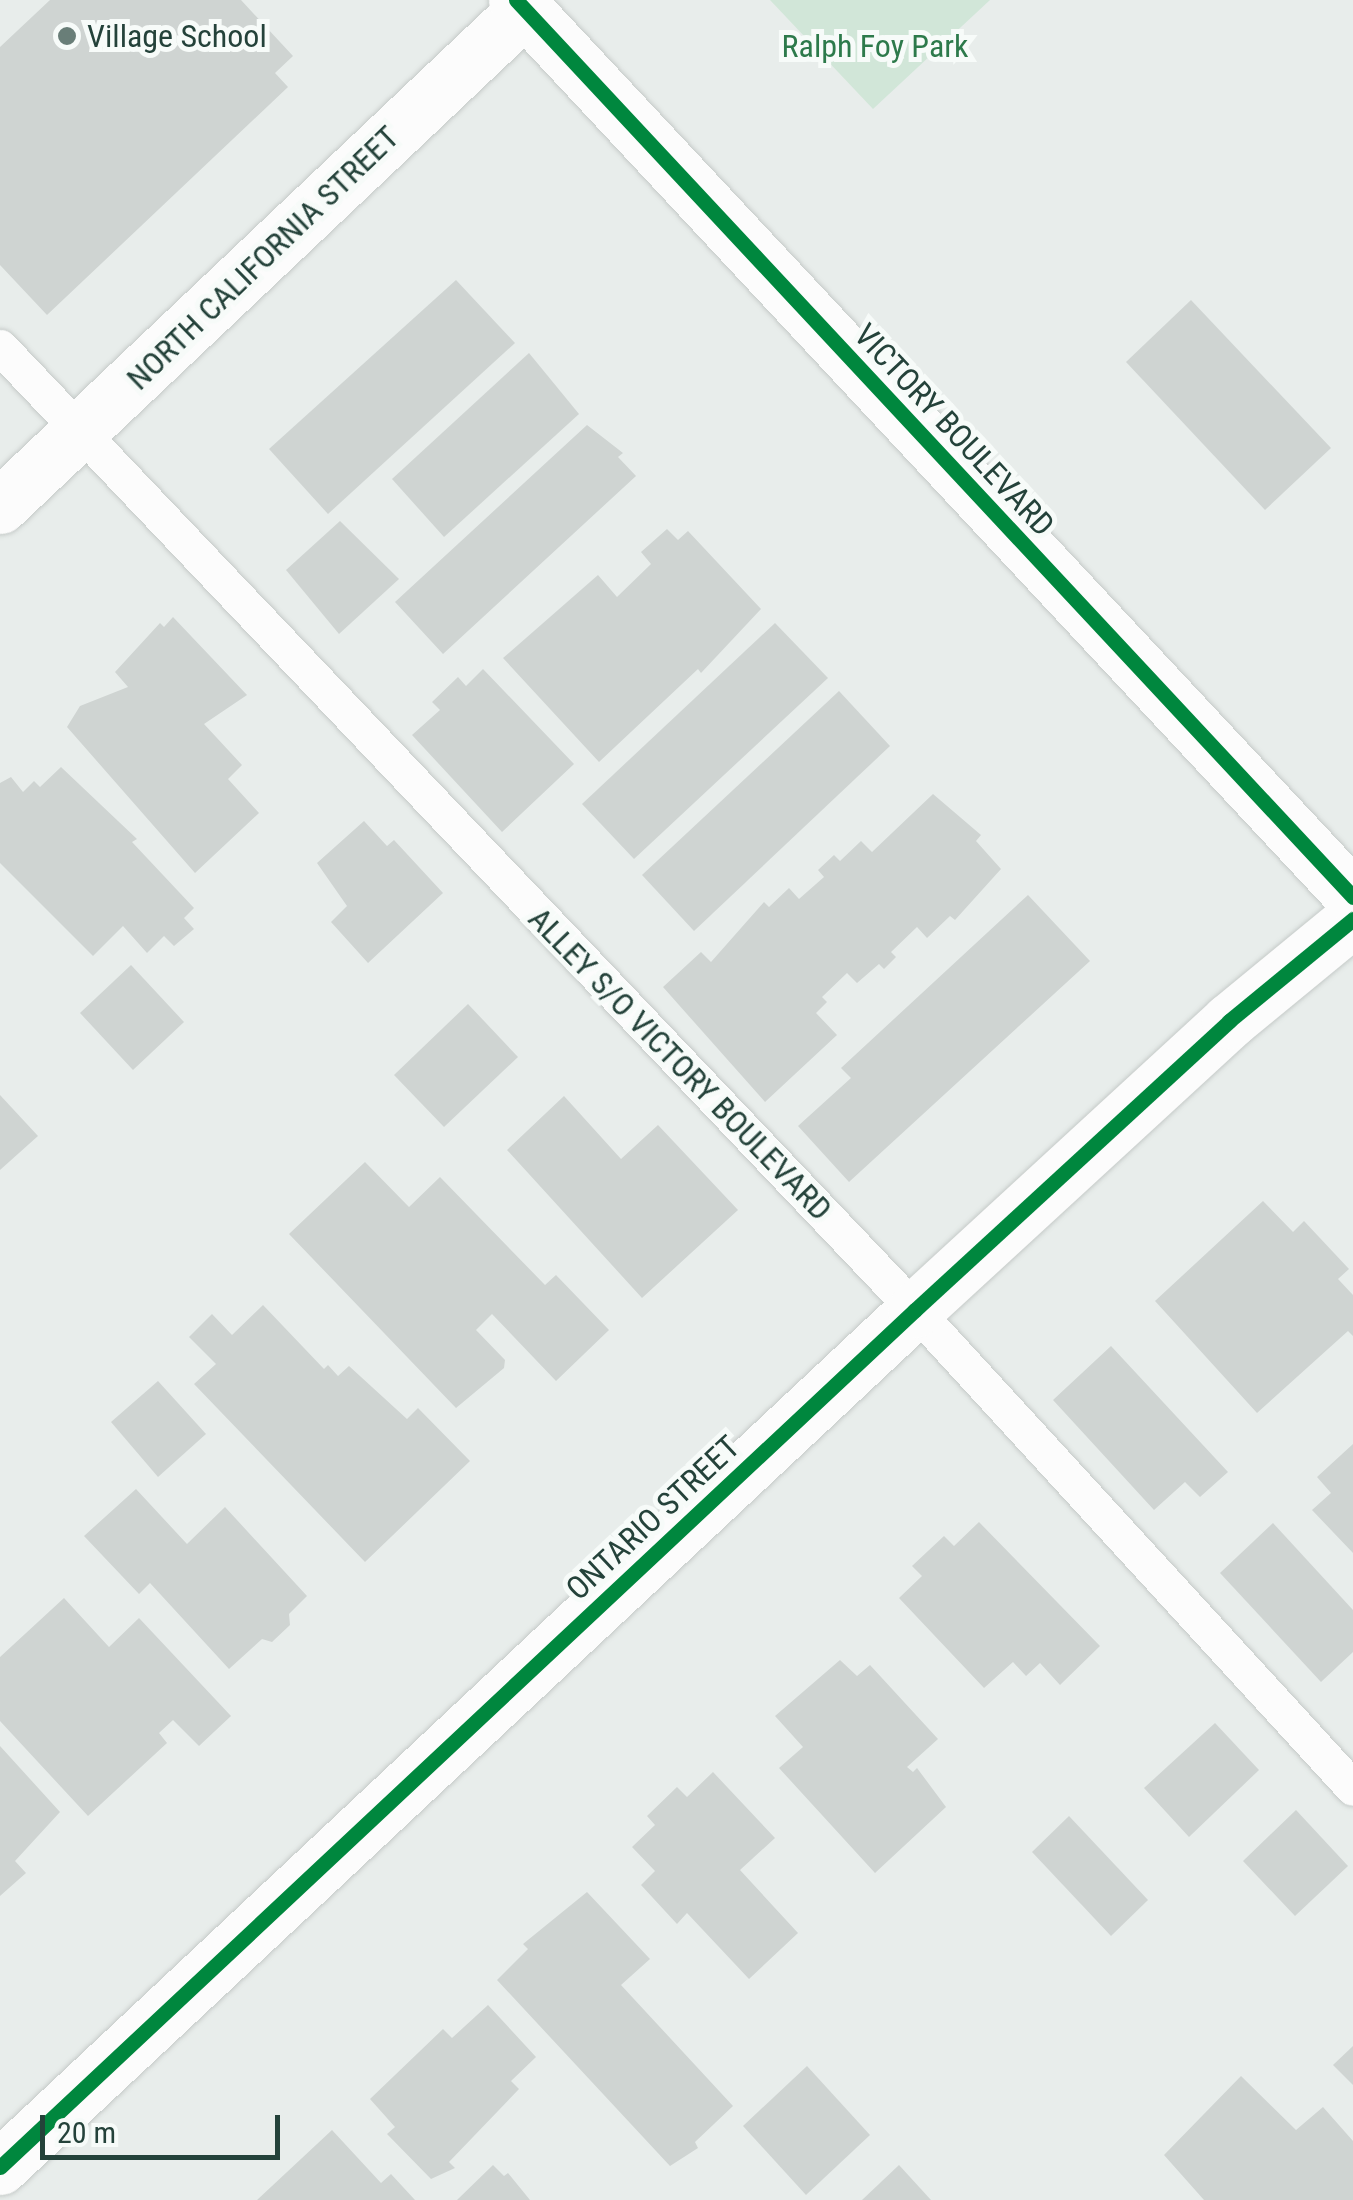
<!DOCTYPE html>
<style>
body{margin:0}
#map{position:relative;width:1353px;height:2200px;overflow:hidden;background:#e8edeb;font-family:"Roboto Condensed",sans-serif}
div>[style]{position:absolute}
.green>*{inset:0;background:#d1e6d8}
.building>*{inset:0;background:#cfd4d2}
.roads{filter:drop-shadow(0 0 2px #c5cac8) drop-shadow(0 0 2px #c5cac8)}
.service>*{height:35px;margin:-17.5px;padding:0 17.5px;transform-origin:17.5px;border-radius:17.5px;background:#fcfcfc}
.minor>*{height:55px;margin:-27.5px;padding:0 27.5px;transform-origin:27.5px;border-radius:27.5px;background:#fcfcfc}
.secondary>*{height:55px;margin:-27.5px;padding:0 27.5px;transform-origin:27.5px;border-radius:27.5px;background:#fcfcfc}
.cycleway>*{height:15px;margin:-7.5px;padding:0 7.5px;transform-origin:7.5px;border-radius:7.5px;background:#00873e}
.dots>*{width:28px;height:28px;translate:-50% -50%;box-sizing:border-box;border:5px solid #f7fbf9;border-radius:50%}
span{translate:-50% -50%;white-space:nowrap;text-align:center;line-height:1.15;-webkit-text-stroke:10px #f7fbf9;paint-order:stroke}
.poi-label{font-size:32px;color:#24423a}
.left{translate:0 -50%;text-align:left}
.park-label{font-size:32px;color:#2d7a4b}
.street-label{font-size:32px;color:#24423a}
.scale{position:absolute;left:40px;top:2115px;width:240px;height:45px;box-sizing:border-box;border:5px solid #24423a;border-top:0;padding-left:12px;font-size:30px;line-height:35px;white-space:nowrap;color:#24423a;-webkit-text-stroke:8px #f7fbf9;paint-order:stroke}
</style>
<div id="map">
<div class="green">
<i style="clip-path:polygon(770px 0,990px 0,873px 109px)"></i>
</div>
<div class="building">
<i style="clip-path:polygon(50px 0,241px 0,293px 56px,275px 73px,288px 87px,47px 315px,0 265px,0 47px)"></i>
<i style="clip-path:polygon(456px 280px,515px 343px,328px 514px,269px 449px)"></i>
<i style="clip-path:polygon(1191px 300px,1331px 448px,1265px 510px,1126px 362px)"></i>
<i style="clip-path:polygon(529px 353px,579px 414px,444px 537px,392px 479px)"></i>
<i style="clip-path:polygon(587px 425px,623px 453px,618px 457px,636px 476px,443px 654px,395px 602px)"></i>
<i style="clip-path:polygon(340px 521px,399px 579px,339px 634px,286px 570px)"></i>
<i style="clip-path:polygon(667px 529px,678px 540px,688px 531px,761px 609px,701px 673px,698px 669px,599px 762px,503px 658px,598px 575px,617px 597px,651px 564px,641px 552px)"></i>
<i style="clip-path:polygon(173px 617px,247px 695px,204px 724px,242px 765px,228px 779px,259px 813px,195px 873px,67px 727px,80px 706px,128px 687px,115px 672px,160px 623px,164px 627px)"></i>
<i style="clip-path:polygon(775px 623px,828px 678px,634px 859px,582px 804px)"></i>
<i style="clip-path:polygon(483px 669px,574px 764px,502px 832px,412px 735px,440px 710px,432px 702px,458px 677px,466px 686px)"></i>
<i style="clip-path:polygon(839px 691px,890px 746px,694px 931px,642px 875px)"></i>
<i style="clip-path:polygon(61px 767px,137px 839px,132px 842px,194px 908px,184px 918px,194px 929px,174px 946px,164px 936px,147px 953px,123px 926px,93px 956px,0 863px,0 783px,11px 777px,23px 792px,34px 781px,40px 787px)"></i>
<i style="clip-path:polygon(933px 794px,981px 835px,976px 841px,1001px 869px,955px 920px,950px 916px,927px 938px,917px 927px,891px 952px,896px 957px,884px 969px,879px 964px,857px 983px,847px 973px,822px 997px,827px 1002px,816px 1013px,837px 1035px,765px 1102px,663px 987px,701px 952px,711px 962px,764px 902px,769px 907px,789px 888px,799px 899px,824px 877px,818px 870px,834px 855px,840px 861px,861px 841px,872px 852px)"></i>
<i style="clip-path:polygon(364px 821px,387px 846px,394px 840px,443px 893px,368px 963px,331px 922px,347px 906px,317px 863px)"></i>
<i style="clip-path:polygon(1028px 895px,1090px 961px,849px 1182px,798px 1126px,851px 1078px,841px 1068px)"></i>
<i style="clip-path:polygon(131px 965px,184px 1022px,133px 1070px,80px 1013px)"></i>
<i style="clip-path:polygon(468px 1004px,518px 1057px,444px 1127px,394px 1075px)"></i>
<i style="clip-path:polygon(0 1095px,38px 1136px,0 1170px)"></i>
<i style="clip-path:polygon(564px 1096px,621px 1159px,658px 1125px,738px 1210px,642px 1298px,507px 1150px)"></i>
<i style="clip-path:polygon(365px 1162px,409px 1207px,440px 1177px,545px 1285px,556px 1275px,609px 1330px,556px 1381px,492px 1314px,476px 1330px,505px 1360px,504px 1368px,456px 1408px,289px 1234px)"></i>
<i style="clip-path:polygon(1263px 1201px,1293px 1232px,1304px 1221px,1349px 1269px,1338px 1279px,1353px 1295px,1353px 1336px,1348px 1331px,1257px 1413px,1155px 1301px)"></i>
<i style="clip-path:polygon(263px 1305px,324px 1369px,328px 1365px,338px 1376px,349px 1366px,407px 1419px,418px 1408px,470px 1461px,365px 1562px,194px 1384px,216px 1364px,189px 1337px,212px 1314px,232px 1335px)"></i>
<i style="clip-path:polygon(1111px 1346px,1228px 1472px,1200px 1497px,1185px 1482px,1154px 1510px,1053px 1400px)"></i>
<i style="clip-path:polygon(158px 1381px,206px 1434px,158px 1477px,111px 1422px)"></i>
<i style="clip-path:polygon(1353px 1444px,1353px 1553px,1312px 1510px,1331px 1493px,1317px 1477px)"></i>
<i style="clip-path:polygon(136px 1489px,187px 1544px,225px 1507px,307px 1596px,289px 1614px,290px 1625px,272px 1642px,262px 1639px,229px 1669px,150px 1583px,139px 1594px,84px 1536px)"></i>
<i style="clip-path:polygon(979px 1522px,1100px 1646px,1060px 1685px,1040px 1663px,1026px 1676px,1013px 1662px,984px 1688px,899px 1598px,922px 1576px,912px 1566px,944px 1536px,954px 1546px)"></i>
<i style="clip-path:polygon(1273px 1523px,1353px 1610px,1353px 1652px,1321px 1682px,1220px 1573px)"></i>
<i style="clip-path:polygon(64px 1598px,109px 1647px,139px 1618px,231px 1716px,199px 1746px,173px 1720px,159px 1733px,167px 1743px,88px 1816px,0 1721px,0 1657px)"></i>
<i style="clip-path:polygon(840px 1660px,857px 1676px,870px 1665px,938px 1739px,907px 1767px,913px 1772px,917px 1768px,946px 1807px,875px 1873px,779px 1768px,803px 1747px,775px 1716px)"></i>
<i style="clip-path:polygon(1215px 1723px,1259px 1770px,1189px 1837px,1144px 1788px)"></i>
<i style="clip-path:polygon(0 1746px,60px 1812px,15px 1861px,26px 1873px,0 1896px)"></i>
<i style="clip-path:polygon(713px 1772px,775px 1838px,740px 1870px,798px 1933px,749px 1979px,687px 1913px,677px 1924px,641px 1885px,655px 1871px,632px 1847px,655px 1825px,647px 1816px,677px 1787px,687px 1797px)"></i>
<i style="clip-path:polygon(1296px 1810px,1348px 1866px,1295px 1916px,1243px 1861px)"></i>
<i style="clip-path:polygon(1069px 1816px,1148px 1900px,1111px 1936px,1032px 1852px)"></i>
<i style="clip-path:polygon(587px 1892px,650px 1959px,621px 1985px,733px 2106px,695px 2142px,698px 2148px,670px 2166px,497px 1980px,528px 1949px,523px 1944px)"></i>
<i style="clip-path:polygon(488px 2005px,536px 2057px,511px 2081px,519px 2089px,449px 2162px,455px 2168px,431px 2179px,387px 2134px,395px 2127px,370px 2099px,443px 2029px,452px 2038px)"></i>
<i style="clip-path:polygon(1353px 2046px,1353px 2085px,1333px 2065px)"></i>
<i style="clip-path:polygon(807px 2066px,870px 2135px,806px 2195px,743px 2126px)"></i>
<i style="clip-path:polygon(1241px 2076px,1296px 2130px,1323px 2107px,1353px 2141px,1353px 2200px,1204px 2200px,1164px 2155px)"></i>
<i style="clip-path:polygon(332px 2130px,381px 2183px,391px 2174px,415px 2200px,257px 2200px)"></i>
<i style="clip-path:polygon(493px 2165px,504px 2176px,508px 2173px,530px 2200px,457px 2200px)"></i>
<i style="clip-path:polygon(899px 2165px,931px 2200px,862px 2200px)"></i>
</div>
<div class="roads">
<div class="service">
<i style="left:0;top:347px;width:1328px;rotate:46.46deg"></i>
<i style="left:915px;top:1310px;width:648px;rotate:47.5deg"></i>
</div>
<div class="minor">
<i style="left:0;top:506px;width:723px;rotate:-43.43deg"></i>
<i style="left:0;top:2167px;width:1254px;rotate:-43.13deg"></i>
<i style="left:915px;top:1310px;width:427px;rotate:-42.6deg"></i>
<i style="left:1229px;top:1021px;width:161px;rotate:-39.4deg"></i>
</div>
<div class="secondary">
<i style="left:516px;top:0;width:1227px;rotate:46.98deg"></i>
</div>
</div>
<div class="cycleway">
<i style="left:516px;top:0;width:1227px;rotate:46.98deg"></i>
<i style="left:0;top:2167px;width:1254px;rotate:-43.13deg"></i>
<i style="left:915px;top:1310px;width:427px;rotate:-42.6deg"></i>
<i style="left:1229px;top:1021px;width:161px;rotate:-39.4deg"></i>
</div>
<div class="dots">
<i style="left:67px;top:36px;background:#697e78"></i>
</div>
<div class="poi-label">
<span class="left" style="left:87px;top:36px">Village School</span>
</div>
<div class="park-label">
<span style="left:875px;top:46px">Ralph Foy Park</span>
</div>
<div class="street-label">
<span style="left:263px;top:258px;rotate:-44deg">NORTH CALIFORNIA STREET</span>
<span style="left:954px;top:430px;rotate:47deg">VICTORY BOULEVARD</span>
<span style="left:680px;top:1064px;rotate:46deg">ALLEY S/O VICTORY BOULEVARD</span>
<span style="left:653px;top:1518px;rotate:-43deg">ONTARIO STREET</span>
</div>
<div class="scale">20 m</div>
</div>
